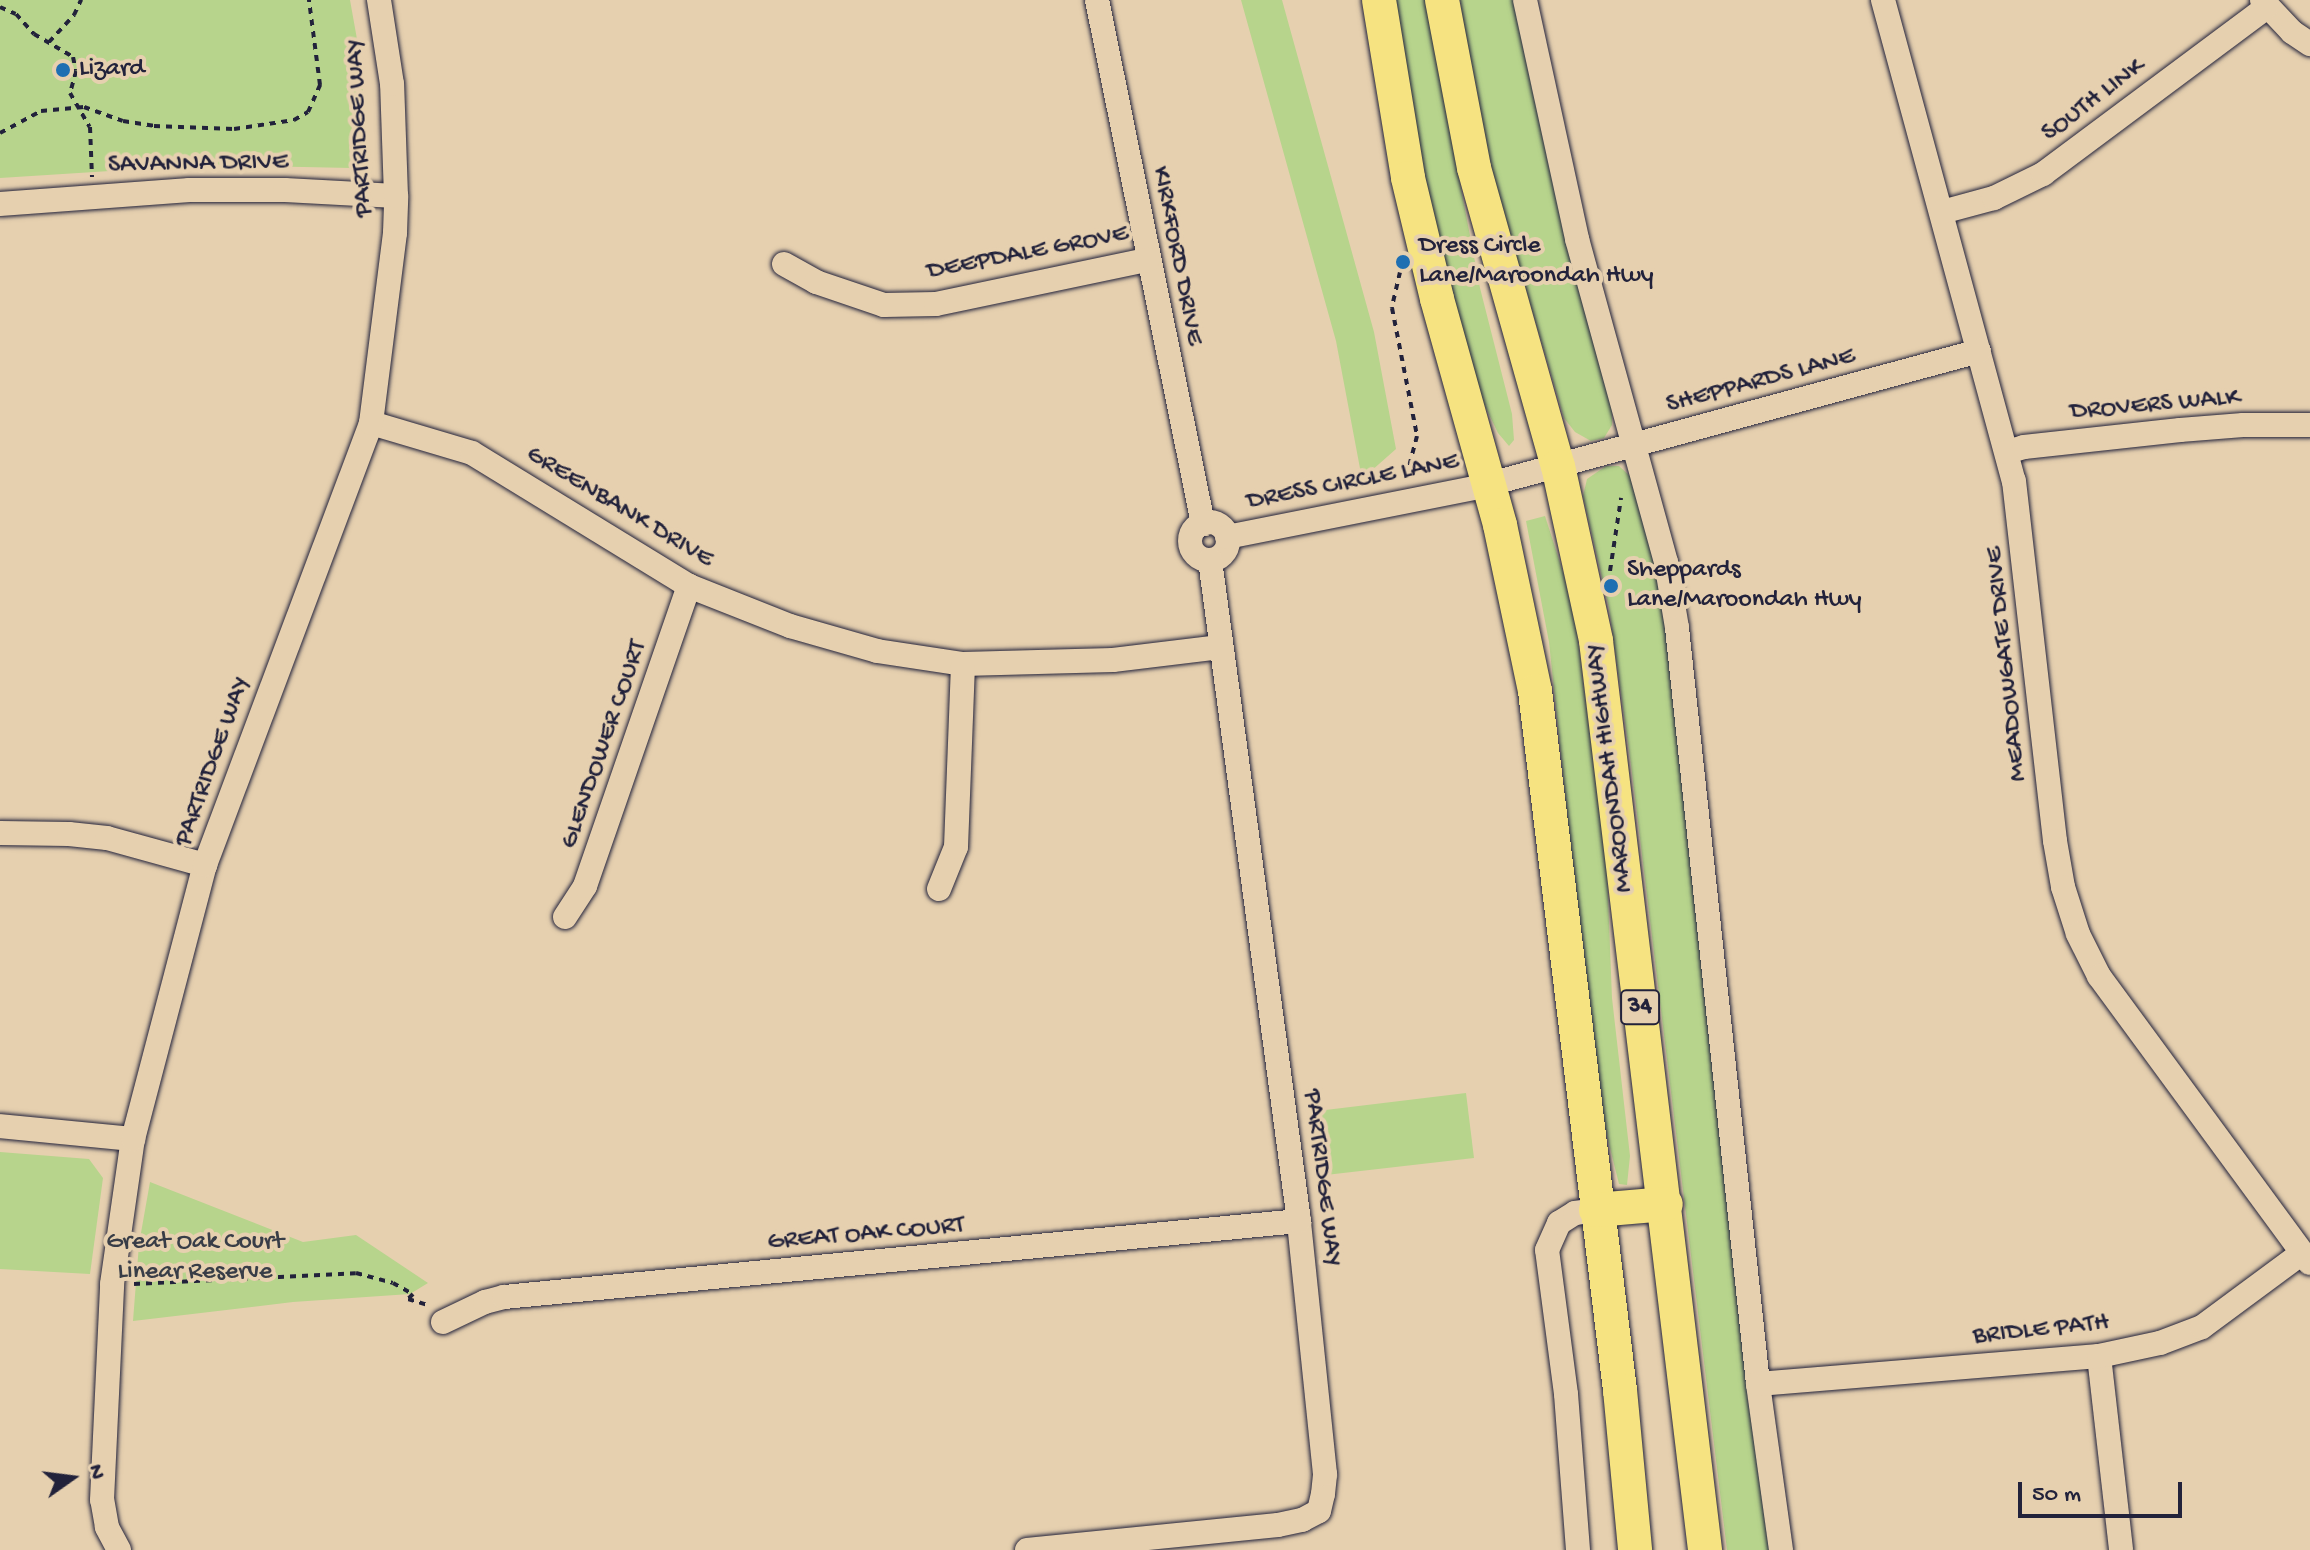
<!DOCTYPE html>
<style>
body{margin:0}
#map{position:relative;width:2310px;height:1550px;overflow:hidden;background:#e6d0af;font-family:"Gochi Hand",sans-serif}
div>[style]{position:absolute}
.green>*{inset:0;background:#b7d48c}
.path>*{height:4px;margin-top:-2px;transform-origin:0;background:repeating-linear-gradient(90deg,#22223b 0 6px,transparent 0 12px)}
.roads{filter:drop-shadow(0 0 2px #22223b) drop-shadow(0 0 2px #22223b)}
.minor>*{height:24px;margin:-12px;padding:0 12px;transform-origin:12px;border-radius:12px;background:#e6d0af}
.minor>.ring{margin:-12px;padding:0;box-sizing:content-box;background:none;border:24px solid #e6d0af;border-radius:50%}
.highway>*{height:34px;margin:-17px;padding:0 17px;transform-origin:17px;border-radius:17px;background:#f6e381}
.dots>*{width:22px;height:22px;translate:-50% -50%;box-sizing:border-box;border:4px solid #e6d0af;border-radius:50%}
span{translate:-50% -50%;white-space:nowrap;text-align:center;line-height:1.15;-webkit-text-stroke:8px #e6d0af;paint-order:stroke}
.shield-label span{padding:2px 6px;background:#e6d0af;border:2px solid;border-radius:6px;-webkit-text-stroke-width:0}
.shield-label{font-size:24px;color:#22223b;font-weight:700}
.poi-label{font-size:26px;color:#22223b}
.left{translate:0 -50%;text-align:left}
.street-label{font-size:26px;color:#22223b}
.park-label{font-size:26px;color:#383d47}
.north{position:absolute;left:32px;top:1438px;width:80px;height:80px;-webkit-text-stroke:6px #e6d0af;paint-order:stroke;rotate:76deg;font-size:22px;font-weight:700;line-height:32px;text-align:center;color:#22223b}
.north::after{content:'';display:block;margin:auto;width:28px;height:36px;background:#22223b;clip-path:polygon(50% 0,100% 100%,50% 72%,0 100%)}
.scale{position:absolute;left:2018px;top:1482px;width:164px;height:36px;box-sizing:border-box;border:4px solid #22223b;border-top:0;padding-left:10px;font-size:24px;line-height:28px;white-space:nowrap;color:#22223b;-webkit-text-stroke:6px #e6d0af;paint-order:stroke}
</style>
<div id="map">
<div class="green">
<i style="clip-path:polygon(0 0,350px 0,360px 56px,368px 153px,352px 168px,204px 165px,0 178px)"></i>
<i style="clip-path:polygon(1241px 0,1282px 0,1374px 332px,1396px 449px,1362px 479px,1336px 341px)"></i>
<i style="clip-path:polygon(1391px 0,1425px 0,1480px 288px,1512px 414px,1514px 440px,1509px 446px,1498px 433px,1480px 396px,1445px 282px)"></i>
<i style="clip-path:polygon(1460px 0,1514px 0,1612px 408px,1612px 425px,1604px 438px,1591px 441px,1575px 432px,1564px 418px,1496px 188px,1474px 92px)"></i>
<i style="clip-path:polygon(1606px 466px,1619px 466px,1632px 478px,1661px 588px,1771px 1550px,1727px 1550px,1631px 765px,1609px 608px,1583px 496px,1587px 479px)"></i>
<i style="clip-path:polygon(1545px 516px,1564px 575px,1577px 633px,1607px 872px,1612px 998px,1630px 1156px,1627px 1185px,1619px 1184px,1597px 1096px,1549px 642px,1526px 521px)"></i>
<i style="clip-path:polygon(1466px 1093px,1474px 1158px,1317px 1176px,1309px 1112px)"></i>
<i style="clip-path:polygon(0 1152px,89px 1159px,103px 1178px,90px 1274px,0 1269px)"></i>
<i style="clip-path:polygon(150px 1182px,303px 1242px,356px 1235px,428px 1283px,410px 1294px,293px 1302px,133px 1321px,139px 1244px)"></i>
</div>
<div class="path">
<i style="left:0;top:7px;width:17px;rotate:24deg"></i>
<i style="left:16px;top:14px;width:27px;rotate:48deg"></i>
<i style="left:34px;top:34px;width:45px;rotate:30.5deg"></i>
<i style="left:73px;top:57px;width:14px;rotate:78deg"></i>
<i style="left:76px;top:71px;width:23px;rotate:105deg"></i>
<i style="left:70px;top:93px;width:39px;rotate:60deg"></i>
<i style="left:90px;top:127px;width:50px;rotate:87.7deg"></i>
<i style="left:49px;top:42px;width:37px;rotate:-47deg"></i>
<i style="left:74px;top:15px;width:17px;rotate:-65deg"></i>
<i style="left:0;top:133px;width:47px;rotate:-28.2deg"></i>
<i style="left:41px;top:111px;width:43px;rotate:-5.3deg"></i>
<i style="left:84px;top:107px;width:41px;rotate:19.7deg"></i>
<i style="left:123px;top:121px;width:31px;rotate:9deg"></i>
<i style="left:154px;top:126px;width:80px;rotate:2.1deg"></i>
<i style="left:234px;top:129px;width:61px;rotate:-8.5deg"></i>
<i style="left:294px;top:120px;width:16px;rotate:-30deg"></i>
<i style="left:308px;top:112px;width:30px;rotate:-66deg"></i>
<i style="left:320px;top:85px;width:86px;rotate:-97.4deg"></i>
<i style="left:1400px;top:272px;width:37px;rotate:103deg"></i>
<i style="left:1392px;top:308px;width:130px;rotate:78.9deg"></i>
<i style="left:1417px;top:436px;width:43px;rotate:104.7deg"></i>
<i style="left:1610px;top:571px;width:74px;rotate:-81.4deg"></i>
<i style="left:134px;top:1284px;width:222px;rotate:-2.8deg"></i>
<i style="left:356px;top:1273px;width:38px;rotate:15deg"></i>
<i style="left:393px;top:1283px;width:23px;rotate:29deg"></i>
<i style="left:413px;top:1294px;width:7px;rotate:135deg"></i>
<i style="left:408px;top:1299px;width:21px;rotate:17deg"></i>
</div>
<div class="roads">
<div class="minor">
<i style="left:1097px;top:0;width:535px;rotate:78.56deg"></i>
<i style="left:1525px;top:0;width:245px;rotate:77.7deg"></i>
<i style="left:1577px;top:239px;width:335px;rotate:74.6deg"></i>
<i style="left:1666px;top:562px;width:67px;rotate:80.5deg"></i>
<i style="left:1677px;top:628px;width:760px;rotate:83.88deg"></i>
<i style="left:1758px;top:1384px;width:168px;rotate:82.1deg"></i>
<i style="left:1883px;top:0;width:499px;rotate:74.8deg"></i>
<i style="left:2014px;top:481px;width:362px;rotate:83.5deg"></i>
<i style="left:2055px;top:841px;width:47px;rotate:80.1deg"></i>
<i style="left:2063px;top:887px;width:49px;rotate:72.3deg"></i>
<i style="left:2078px;top:934px;width:47px;rotate:63.4deg"></i>
<i style="left:2099px;top:976px;width:356px;rotate:53.7deg"></i>
<i style="left:2262px;top:0;width:44px;rotate:46.8deg"></i>
<i style="left:2292px;top:32px;width:22px;rotate:34deg"></i>
<i style="left:0;top:204px;width:190px;rotate:-4.2deg"></i>
<i style="left:189px;top:190px;width:96px"></i>
<i style="left:285px;top:190px;width:111px;rotate:3.1deg"></i>
<i style="left:1942px;top:212px;width:54px;rotate:-15.1deg"></i>
<i style="left:1994px;top:198px;width:55px;rotate:-26.1deg"></i>
<i style="left:2043px;top:174px;width:278px;rotate:-36.7deg"></i>
<i style="left:784px;top:264px;width:37px;rotate:29deg"></i>
<i style="left:816px;top:282px;width:72px;rotate:18.7deg"></i>
<i style="left:884px;top:305px;width:52px;rotate:-1.1deg"></i>
<i style="left:936px;top:304px;width:216px;rotate:-11.8deg"></i>
<i style="left:371px;top:423px;width:105px;rotate:16.5deg"></i>
<i style="left:472px;top:453px;width:255px;rotate:31.5deg"></i>
<i style="left:689px;top:586px;width:109px;rotate:21.6deg"></i>
<i style="left:790px;top:626px;width:91px;rotate:16deg"></i>
<i style="left:877px;top:651px;width:87px;rotate:8.6deg"></i>
<i style="left:963px;top:664px;width:150px;rotate:-1.5deg"></i>
<i style="left:1113px;top:660px;width:108px;rotate:-6.9deg"></i>
<i style="left:2007px;top:452px;width:18px;rotate:-16deg"></i>
<i style="left:2024px;top:447px;width:157px;rotate:-6.2deg"></i>
<i style="left:2180px;top:430px;width:63px;rotate:-4.5deg"></i>
<i style="left:2243px;top:425px;width:67px"></i>
<i class="ring" style="left:1190px;top:522px;width:14px;height:14px"></i>
<i style="left:1227px;top:537px;width:257px;rotate:-11.2deg"></i>
<i style="left:1479px;top:487px;width:518px;rotate:-15.22deg"></i>
<i style="left:0;top:833px;width:69px;rotate:0.8deg"></i>
<i style="left:69px;top:834px;width:38px;rotate:6deg"></i>
<i style="left:107px;top:838px;width:102px;rotate:15.4deg"></i>
<i style="left:939px;top:889px;width:45px;rotate:-68deg"></i>
<i style="left:956px;top:847px;width:183px;rotate:-87.8deg"></i>
<i style="left:565px;top:917px;width:37px;rotate:-57deg"></i>
<i style="left:585px;top:886px;width:318px;rotate:-70.9deg"></i>
<i style="left:0;top:1126px;width:134px;rotate:5.6deg"></i>
<i style="left:443px;top:1322px;width:47px;rotate:-25.5deg"></i>
<i style="left:485px;top:1302px;width:20px;rotate:-15deg"></i>
<i style="left:504px;top:1297px;width:799px;rotate:-5.46deg"></i>
<i style="left:2099px;top:1356px;width:195px;rotate:83.5deg"></i>
<i style="left:1758px;top:1384px;width:342px;rotate:-4.7deg"></i>
<i style="left:2099px;top:1356px;width:62px;rotate:-12deg"></i>
<i style="left:2160px;top:1343px;width:45px;rotate:-20.9deg"></i>
<i style="left:2202px;top:1327px;width:124px;rotate:-36.5deg"></i>
<i style="left:119px;top:1550px;width:26px;rotate:-118deg"></i>
<i style="left:107px;top:1527px;width:27px;rotate:-100deg"></i>
<i style="left:102px;top:1500px;width:216px;rotate:-87.3deg"></i>
<i style="left:112px;top:1284px;width:147px;rotate:-81.8deg"></i>
<i style="left:133px;top:1139px;width:283px;rotate:-75.3deg"></i>
<i style="left:205px;top:865px;width:472px;rotate:-69.4deg"></i>
<i style="left:371px;top:423px;width:192px;rotate:-82.8deg"></i>
<i style="left:395px;top:233px;width:37px;rotate:-88deg"></i>
<i style="left:396px;top:196px;width:112px;rotate:-92deg"></i>
<i style="left:392px;top:84px;width:85px;rotate:-98.8deg"></i>
<i style="left:1027px;top:1550px;width:252px;rotate:-5.7deg"></i>
<i style="left:1278px;top:1525px;width:25px;rotate:-12deg"></i>
<i style="left:1302px;top:1520px;width:19px;rotate:-28deg"></i>
<i style="left:1319px;top:1511px;width:17px;rotate:-77deg"></i>
<i style="left:1323px;top:1494px;width:20px;rotate:-84deg"></i>
<i style="left:1325px;top:1474px;width:254px;rotate:-95.9deg"></i>
<i style="left:1299px;top:1221px;width:667px;rotate:-97.67deg"></i>
<i style="left:1578px;top:1550px;width:156px;rotate:-94.4deg"></i>
<i style="left:1566px;top:1394px;width:145px;rotate:-97.5deg"></i>
<i style="left:1547px;top:1250px;width:30px;rotate:-66deg"></i>
<i style="left:1559px;top:1223px;width:19px;rotate:-32deg"></i>
<i style="left:1575px;top:1213px;width:21px;rotate:-8deg"></i>
</div>
<div class="highway">
<i style="left:1379px;top:0;width:180px;rotate:80.7deg"></i>
<i style="left:1408px;top:178px;width:124px;rotate:76.5deg"></i>
<i style="left:1437px;top:299px;width:235px;rotate:74.4deg"></i>
<i style="left:1500px;top:525px;width:170px;rotate:78.1deg"></i>
<i style="left:1535px;top:691px;width:704px;rotate:83.07deg"></i>
<i style="left:1620px;top:1390px;width:161px;rotate:84.6deg"></i>
<i style="left:1442px;top:0;width:171px;rotate:79.2deg"></i>
<i style="left:1474px;top:168px;width:310px;rotate:74.3deg"></i>
<i style="left:1558px;top:466px;width:179px;rotate:77.7deg"></i>
<i style="left:1596px;top:641px;width:916px;rotate:83.16deg"></i>
<i style="left:1596px;top:1210px;width:70px;rotate:-4.9deg"></i>
</div>
</div>
<div class="dots">
<i style="left:63px;top:70px;background:#1f6fb2"></i>
<i style="left:1403px;top:262px;background:#1f6fb2"></i>
<i style="left:1611px;top:586px;background:#1f6fb2"></i>
</div>
<div class="shield-label">
<span style="left:1640px;top:1007px">34</span>
</div>
<div class="poi-label">
<span class="left" style="left:79px;top:70px">Lizard</span>
<span class="left" style="left:1419px;top:262px">Dress Circle<br>Lane/Maroondah Hwy</span>
<span class="left" style="left:1627px;top:586px">Sheppards<br>Lane/Maroondah Hwy</span>
</div>
<div class="street-label">
<span style="left:2094px;top:101px;rotate:-37deg">SOUTH LINK</span>
<span style="left:361px;top:128px;rotate:-93deg">PARTRIDGE WAY</span>
<span style="left:198px;top:165px;rotate:-1deg">SAVANNA DRIVE</span>
<span style="left:1028px;top:254px;rotate:-11deg">DEEPDALE GROVE</span>
<span style="left:1176px;top:256px;rotate:79deg">KIRKFORD DRIVE</span>
<span style="left:1761px;top:382px;rotate:-15deg">SHEPPARDS LANE</span>
<span style="left:2155px;top:406px;rotate:-5deg">DROVERS WALK</span>
<span style="left:1353px;top:483px;rotate:-11deg">DRESS CIRCLE LANE</span>
<span style="left:619px;top:508px;rotate:31deg">GREENBANK DRIVE</span>
<span style="left:2008px;top:664px;rotate:-96deg">MEADOWGATE DRIVE</span>
<span style="left:605px;top:745px;rotate:-71deg">GLENDOWER COURT</span>
<span style="left:214px;top:762px;rotate:-70deg">PARTRIDGE WAY</span>
<span style="left:1611px;top:768px;rotate:-97deg">MAROONDAH HIGHWAY</span>
<span style="left:1321px;top:1178px;rotate:83deg">PARTRIDGE WAY</span>
<span style="left:866px;top:1235px;rotate:-5deg">GREAT OAK COURT</span>
<span style="left:2041px;top:1331px;rotate:-6deg">BRIDLE PATH</span>
</div>
<div class="park-label">
<span style="left:195px;top:1258px">Great Oak Court<br>Linear Reserve</span>
</div>
<div class="north">N</div>
<div class="scale">50 m</div>
</div>
